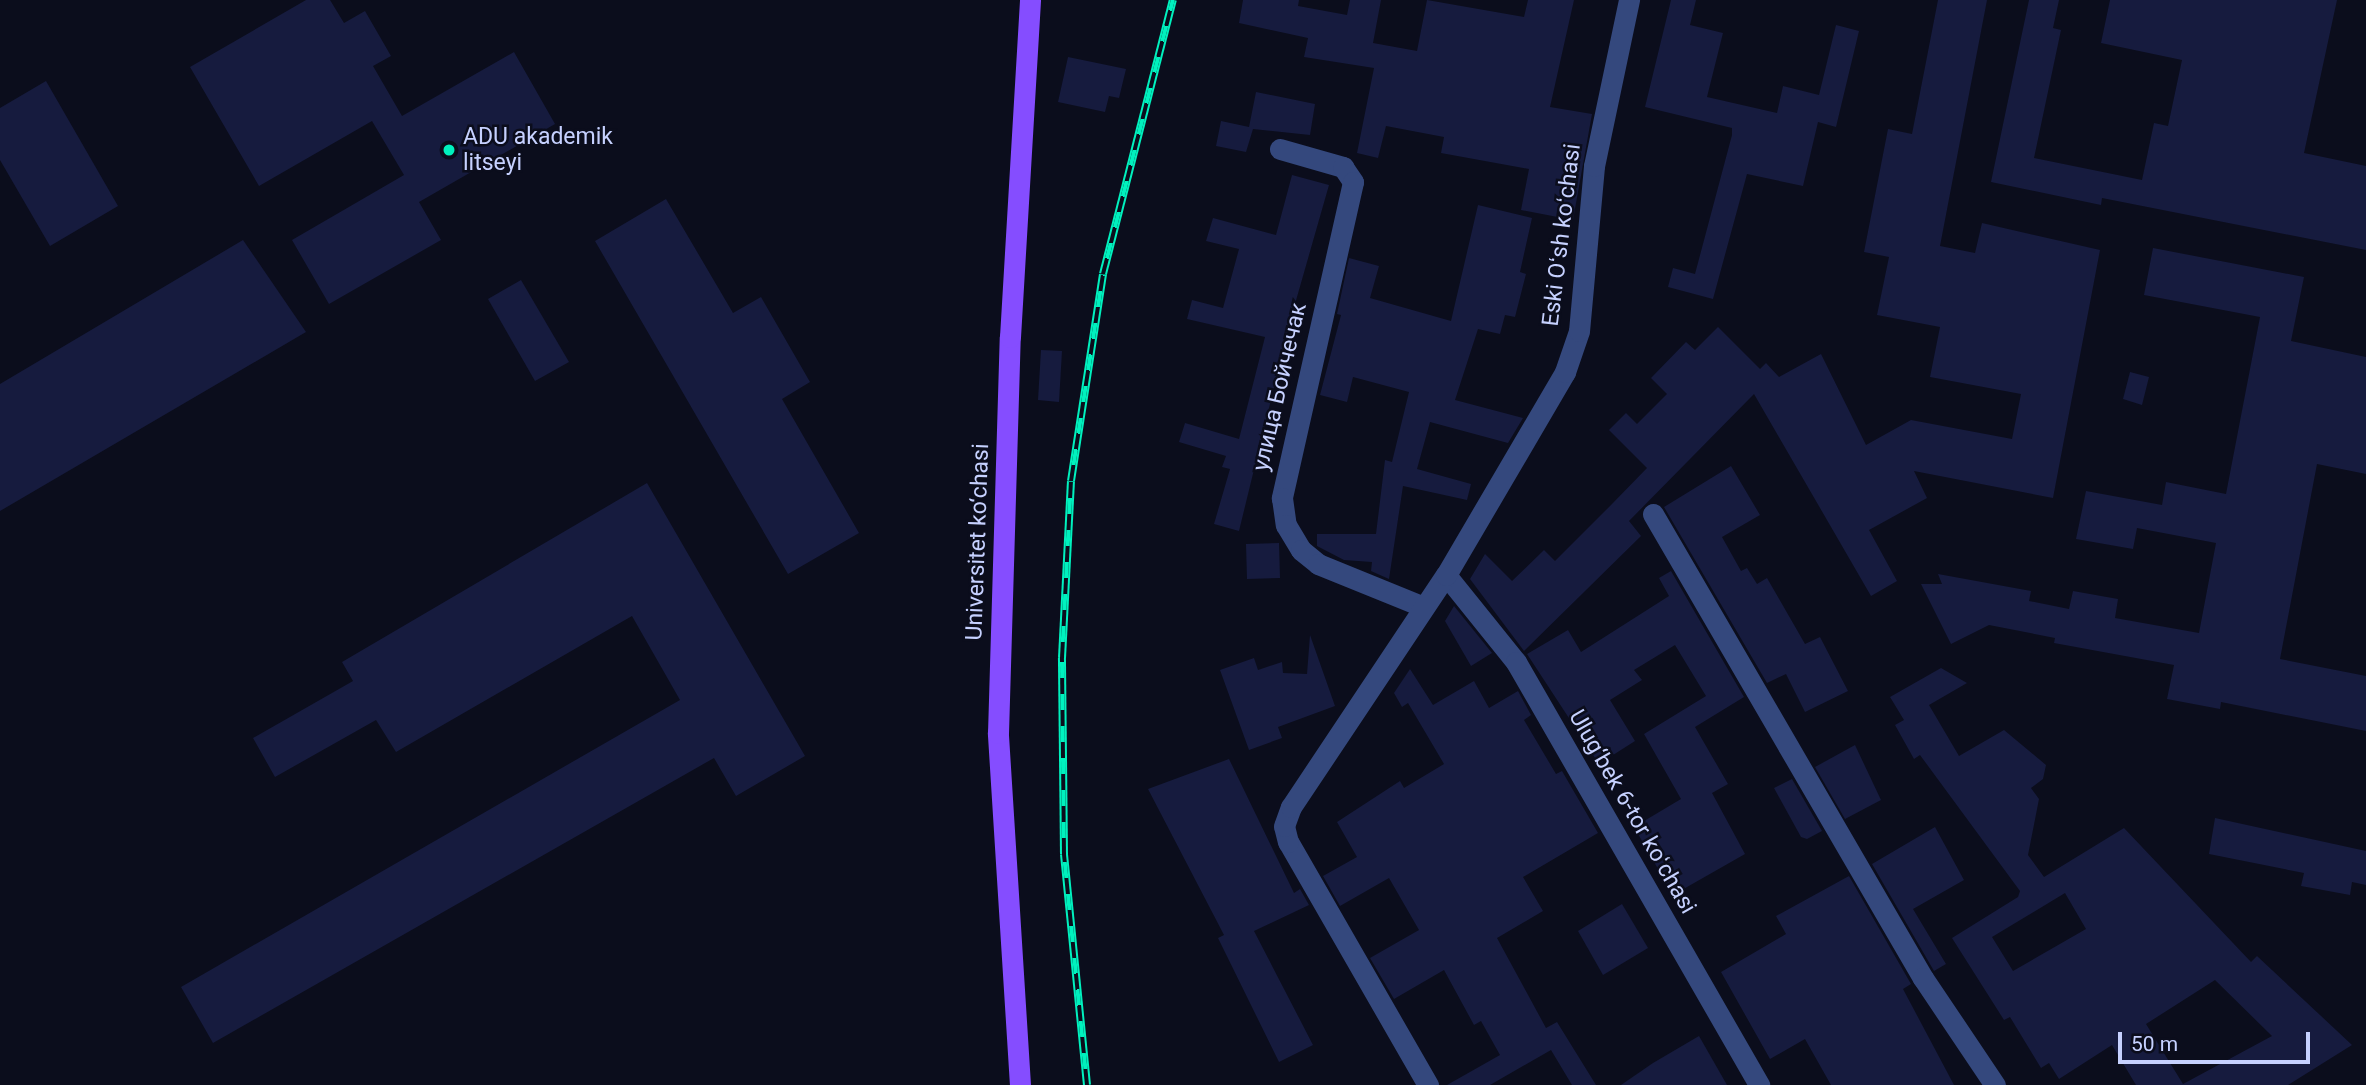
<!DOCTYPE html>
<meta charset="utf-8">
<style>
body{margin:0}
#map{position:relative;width:2366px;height:1085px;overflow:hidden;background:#0b0d1c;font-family:Roboto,sans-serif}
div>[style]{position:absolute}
.building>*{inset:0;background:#161b3e}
.minor>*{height:21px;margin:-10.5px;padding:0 10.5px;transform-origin:10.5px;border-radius:10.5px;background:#34487d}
.major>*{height:21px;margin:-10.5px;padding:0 10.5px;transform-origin:10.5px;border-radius:10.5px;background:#854dff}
.rail>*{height:8px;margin-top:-4px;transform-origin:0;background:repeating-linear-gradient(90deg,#0b0d1c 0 16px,#00f1be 0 32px);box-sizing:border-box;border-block:2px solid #00f1be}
.dots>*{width:19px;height:19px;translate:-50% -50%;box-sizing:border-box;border:4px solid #0b0d1c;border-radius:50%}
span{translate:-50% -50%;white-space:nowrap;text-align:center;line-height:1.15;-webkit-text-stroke:5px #0b0d1c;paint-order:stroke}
.poi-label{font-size:23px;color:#c6d1ff}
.left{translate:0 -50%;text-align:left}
.street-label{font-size:23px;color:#c6d1ff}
.scale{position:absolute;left:2118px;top:1032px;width:192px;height:32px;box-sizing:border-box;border:4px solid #c6d1ff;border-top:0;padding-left:9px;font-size:21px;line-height:24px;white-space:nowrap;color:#c6d1ff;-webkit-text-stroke:5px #0b0d1c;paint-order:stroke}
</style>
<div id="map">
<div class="building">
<i style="clip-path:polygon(306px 0,330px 0,344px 23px,365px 11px,391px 56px,373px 66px,402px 116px,514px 52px,555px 124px,419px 202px,441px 240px,329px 304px,292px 240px,404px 175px,372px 121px,259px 186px,190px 67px)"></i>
<i style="clip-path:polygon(1243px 0,1299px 0,1298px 6px,1347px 15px,1350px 0,1381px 0,1373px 43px,1417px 51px,1427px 0,1524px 17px,1528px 0,1574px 0,1550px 107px,1592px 114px,1573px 220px,1521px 210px,1529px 169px,1441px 153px,1444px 137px,1386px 126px,1378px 158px,1357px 153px,1374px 68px,1304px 57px,1308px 38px,1239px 23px)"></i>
<i style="clip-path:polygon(1671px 0,1696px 0,1690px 25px,1723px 33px,1707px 97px,1777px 113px,1783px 86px,1819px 95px,1836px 25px,1859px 31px,1836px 127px,1818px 122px,1803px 186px,1747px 174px,1713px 299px,1668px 287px,1673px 268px,1695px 274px,1732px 135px,1732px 128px,1645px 107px)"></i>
<i style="clip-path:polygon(1938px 0,1987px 0,1940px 246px,1975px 253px,1982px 223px,2100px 250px,2053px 498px,1914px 471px,1927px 498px,1869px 530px,1897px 581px,1871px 596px,1754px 394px,1629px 521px,1641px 536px,1524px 651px,1470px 579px,1485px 554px,1512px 581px,1544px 550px,1555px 561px,1611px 505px,1647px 468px,1609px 430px,1626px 413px,1637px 424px,1667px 394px,1651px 378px,1686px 342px,1695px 350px,1718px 327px,1760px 369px,1766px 363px,1779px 377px,1821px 354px,1866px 445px,1911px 420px,2012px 439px,2021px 394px,1930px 377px,1940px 327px,1877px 315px,1889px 257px,1864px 252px,1888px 129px,1912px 134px)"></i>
<i style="clip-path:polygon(2029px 0,2059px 0,2053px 28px,2061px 30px,2034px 158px,2142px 180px,2154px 123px,2168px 126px,2182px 60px,2101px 43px,2110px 0,2337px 0,2304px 153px,2366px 166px,2366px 250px,2102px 198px,2101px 205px,1991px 182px)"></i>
<i style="clip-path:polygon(1068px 57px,1126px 69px,1119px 98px,1109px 96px,1105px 112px,1058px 102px)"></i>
<i style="clip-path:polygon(46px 81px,118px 206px,50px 246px,0 160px,0 108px)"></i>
<i style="clip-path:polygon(1256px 92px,1315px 104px,1310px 135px,1253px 129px,1246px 152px,1216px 146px,1221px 121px,1249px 127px)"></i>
<i style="clip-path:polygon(1292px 175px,1329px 185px,1291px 318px,1239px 531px,1214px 524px,1230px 469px,1222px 467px,1226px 456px,1179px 442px,1185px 423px,1239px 439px,1265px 337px,1187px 319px,1192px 300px,1223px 308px,1239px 249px,1206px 241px,1213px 218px,1276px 235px)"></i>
<i style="clip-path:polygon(666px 199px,733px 313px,761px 297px,810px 382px,782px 399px,859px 533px,788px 574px,595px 241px)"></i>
<i style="clip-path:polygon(1478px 205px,1532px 218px,1520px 272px,1526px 274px,1515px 317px,1505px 315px,1500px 334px,1478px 329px,1455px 400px,1523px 418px,1508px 443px,1430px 422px,1417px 469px,1471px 484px,1467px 500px,1403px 486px,1389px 579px,1371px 571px,1372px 562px,1344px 560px,1317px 546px,1317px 534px,1376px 534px,1385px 460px,1392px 462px,1409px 392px,1353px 377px,1347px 402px,1320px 395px,1341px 315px,1337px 314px,1349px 258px,1379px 266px,1370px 298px,1451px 321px)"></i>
<i style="clip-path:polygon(243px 240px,306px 332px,0 511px,0 384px)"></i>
<i style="clip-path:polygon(2153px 248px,2304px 277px,2291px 341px,2366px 357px,2366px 474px,2317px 464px,2280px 659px,2366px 676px,2366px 731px,2221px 702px,2220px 709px,2167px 699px,2174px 665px,2054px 643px,2055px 638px,1989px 625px,1951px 644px,1921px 584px,1942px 584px,1938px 574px,2031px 591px,2029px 601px,2069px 609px,2073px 591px,2118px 599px,2115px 618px,2199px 633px,2216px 543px,2137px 528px,2133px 549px,2076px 539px,2086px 491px,2162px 505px,2166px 482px,2226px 494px,2260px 317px,2144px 295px)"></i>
<i style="clip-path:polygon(521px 280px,569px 362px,535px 381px,488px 299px)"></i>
<i style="clip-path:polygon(1041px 350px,1062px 351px,1059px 402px,1038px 400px)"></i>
<i style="clip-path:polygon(2130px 372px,2149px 377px,2142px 405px,2123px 399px)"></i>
<i style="clip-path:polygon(1731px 466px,1760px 515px,1722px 537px,1741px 571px,1747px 568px,1757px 584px,1767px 578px,1805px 644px,1820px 637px,1848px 691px,1805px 712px,1786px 674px,1767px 683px,1664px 507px)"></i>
<i style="clip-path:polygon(647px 483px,805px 756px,736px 796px,714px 758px,213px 1043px,181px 987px,680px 700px,632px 616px,396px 752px,376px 720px,275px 777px,253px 738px,353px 681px,342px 662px)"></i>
<i style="clip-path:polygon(1279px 543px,1280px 578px,1247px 579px,1246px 544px)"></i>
<i style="clip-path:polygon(1671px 571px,1744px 697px,1695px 727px,1728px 784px,1712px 793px,1745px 854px,1673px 895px,1634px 827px,1681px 799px,1644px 734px,1706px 696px,1675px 645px,1634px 670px,1642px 680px,1610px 700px,1635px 741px,1599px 764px,1527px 654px,1568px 630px,1581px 652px,1669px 596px,1659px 578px)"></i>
<i style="clip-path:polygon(1454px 606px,1492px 653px,1471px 666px,1445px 621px)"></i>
<i style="clip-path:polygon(1310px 635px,1335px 706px,1278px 727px,1282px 738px,1249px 750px,1220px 670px,1254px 658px,1258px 670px,1282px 662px,1283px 673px,1307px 674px)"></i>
<i style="clip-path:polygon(evenodd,1941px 668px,1967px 683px,1929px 705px,1959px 756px,2004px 730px,2046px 765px,2043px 779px,2031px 788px,2039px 799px,2028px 855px,2044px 877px,2124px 828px,2251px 962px,2257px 956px,2352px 1045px,2288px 1085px,2136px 1085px,2112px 1045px,2059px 1079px,2049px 1063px,2041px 1068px,2010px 1017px,2004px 1020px,1952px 938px,2018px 897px,2020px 891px,1920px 755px,1914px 759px,1895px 725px,1904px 720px,1890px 697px,1941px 668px,2065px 893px,2086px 929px,2013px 971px,1992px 937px,2065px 893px,1941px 668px,2215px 980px,2272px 1036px,2183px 1084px,2146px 1024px,2215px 980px)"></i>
<i style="clip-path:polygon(1410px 669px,1433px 705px,1474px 681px,1489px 708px,1518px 691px,1531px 715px,1524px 720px,1556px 774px,1562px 771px,1598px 833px,1523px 877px,1543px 911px,1497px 938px,1546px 1028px,1557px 1022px,1596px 1085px,1572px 1085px,1551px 1050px,1490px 1085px,1447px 1085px,1500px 1055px,1481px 1021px,1474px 1025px,1444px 970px,1394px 999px,1370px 958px,1419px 930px,1389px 878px,1340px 906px,1323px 876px,1357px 857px,1337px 822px,1400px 781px,1404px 788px,1444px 764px,1408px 703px,1402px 707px,1394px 693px)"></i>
<i style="clip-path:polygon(1855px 745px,1881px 800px,1845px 819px,1815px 767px)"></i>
<i style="clip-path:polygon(1229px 759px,1294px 893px,1300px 889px,1309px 905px,1254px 931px,1313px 1045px,1279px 1062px,1218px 938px,1224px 935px,1148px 789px)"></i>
<i style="clip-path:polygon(1792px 779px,1822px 831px,1807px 839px,1801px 837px,1774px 788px)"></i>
<i style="clip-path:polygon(2215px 818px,2366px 851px,2366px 885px,2352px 882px,2350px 895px,2301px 886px,2304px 873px,2209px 854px)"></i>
<i style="clip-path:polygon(1935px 827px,1964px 880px,1913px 909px,1946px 964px,1934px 971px,1872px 864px)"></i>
<i style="clip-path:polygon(1849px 876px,1911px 984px,1903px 989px,1954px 1085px,1831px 1085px,1805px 1039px,1770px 1059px,1721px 972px,1786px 934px,1776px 916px)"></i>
<i style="clip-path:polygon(1622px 904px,1648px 948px,1603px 975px,1578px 931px)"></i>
<i style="clip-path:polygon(1699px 1036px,1727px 1085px,1621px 1085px,1653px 1063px)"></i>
</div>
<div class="minor">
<i style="left:1280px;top:149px;width:66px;rotate:15.9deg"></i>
<i style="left:1343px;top:167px;width:18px;rotate:56deg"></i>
<i style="left:1353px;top:182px;width:324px;rotate:102.7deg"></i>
<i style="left:1282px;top:498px;width:27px;rotate:82deg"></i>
<i style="left:1286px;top:525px;width:29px;rotate:59deg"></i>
<i style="left:1301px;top:550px;width:22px;rotate:39deg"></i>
<i style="left:1318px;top:564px;width:114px;rotate:22.1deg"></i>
<i style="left:1653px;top:514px;width:537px;rotate:59.81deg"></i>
<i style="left:1923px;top:978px;width:129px;rotate:56.1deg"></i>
<i style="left:1446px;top:575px;width:112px;rotate:51.2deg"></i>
<i style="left:1516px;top:662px;width:488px;rotate:60.1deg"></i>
<i style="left:1428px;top:1085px;width:280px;rotate:-119.9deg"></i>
<i style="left:1288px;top:842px;width:16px;rotate:-104deg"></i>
<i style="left:1284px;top:826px;width:20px;rotate:-70deg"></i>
<i style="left:1291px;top:807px;width:279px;rotate:-56.3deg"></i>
<i style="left:1446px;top:575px;width:235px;rotate:-59.6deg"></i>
<i style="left:1565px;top:372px;width:43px;rotate:-71.1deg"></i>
<i style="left:1579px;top:331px;width:166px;rotate:-84.8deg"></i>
<i style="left:1594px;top:166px;width:170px;rotate:-78.1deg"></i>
</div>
<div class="major">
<i style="left:1020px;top:1085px;width:353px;rotate:-93.6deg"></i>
<i style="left:998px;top:733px;width:396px;rotate:-88.3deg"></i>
<i style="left:1010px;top:337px;width:338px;rotate:-86.6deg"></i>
</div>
<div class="rail">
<i style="left:1087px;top:1085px;width:232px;rotate:-95.7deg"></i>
<i style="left:1064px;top:854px;width:196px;rotate:-90.6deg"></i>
<i style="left:1062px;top:658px;width:177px;rotate:-87.1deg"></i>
<i style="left:1071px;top:481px;width:209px;rotate:-81.2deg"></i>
<i style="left:1103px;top:274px;width:283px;rotate:-75.7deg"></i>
</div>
<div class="dots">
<i style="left:449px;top:150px;background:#00f1be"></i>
</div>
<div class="poi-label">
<span class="left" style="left:463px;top:150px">ADU akademik<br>litseyi</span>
</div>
<div class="street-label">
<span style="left:1562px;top:235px;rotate:-83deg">Eski Oʻsh koʻchasi</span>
<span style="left:1280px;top:387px;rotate:-77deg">улица Бойчечак</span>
<span style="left:978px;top:542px;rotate:-88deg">Universitet kо‘chasi</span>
<span style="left:1632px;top:812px;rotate:60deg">Ulug‘bek 6-tor koʻchasi</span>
</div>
<div class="scale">50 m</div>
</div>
